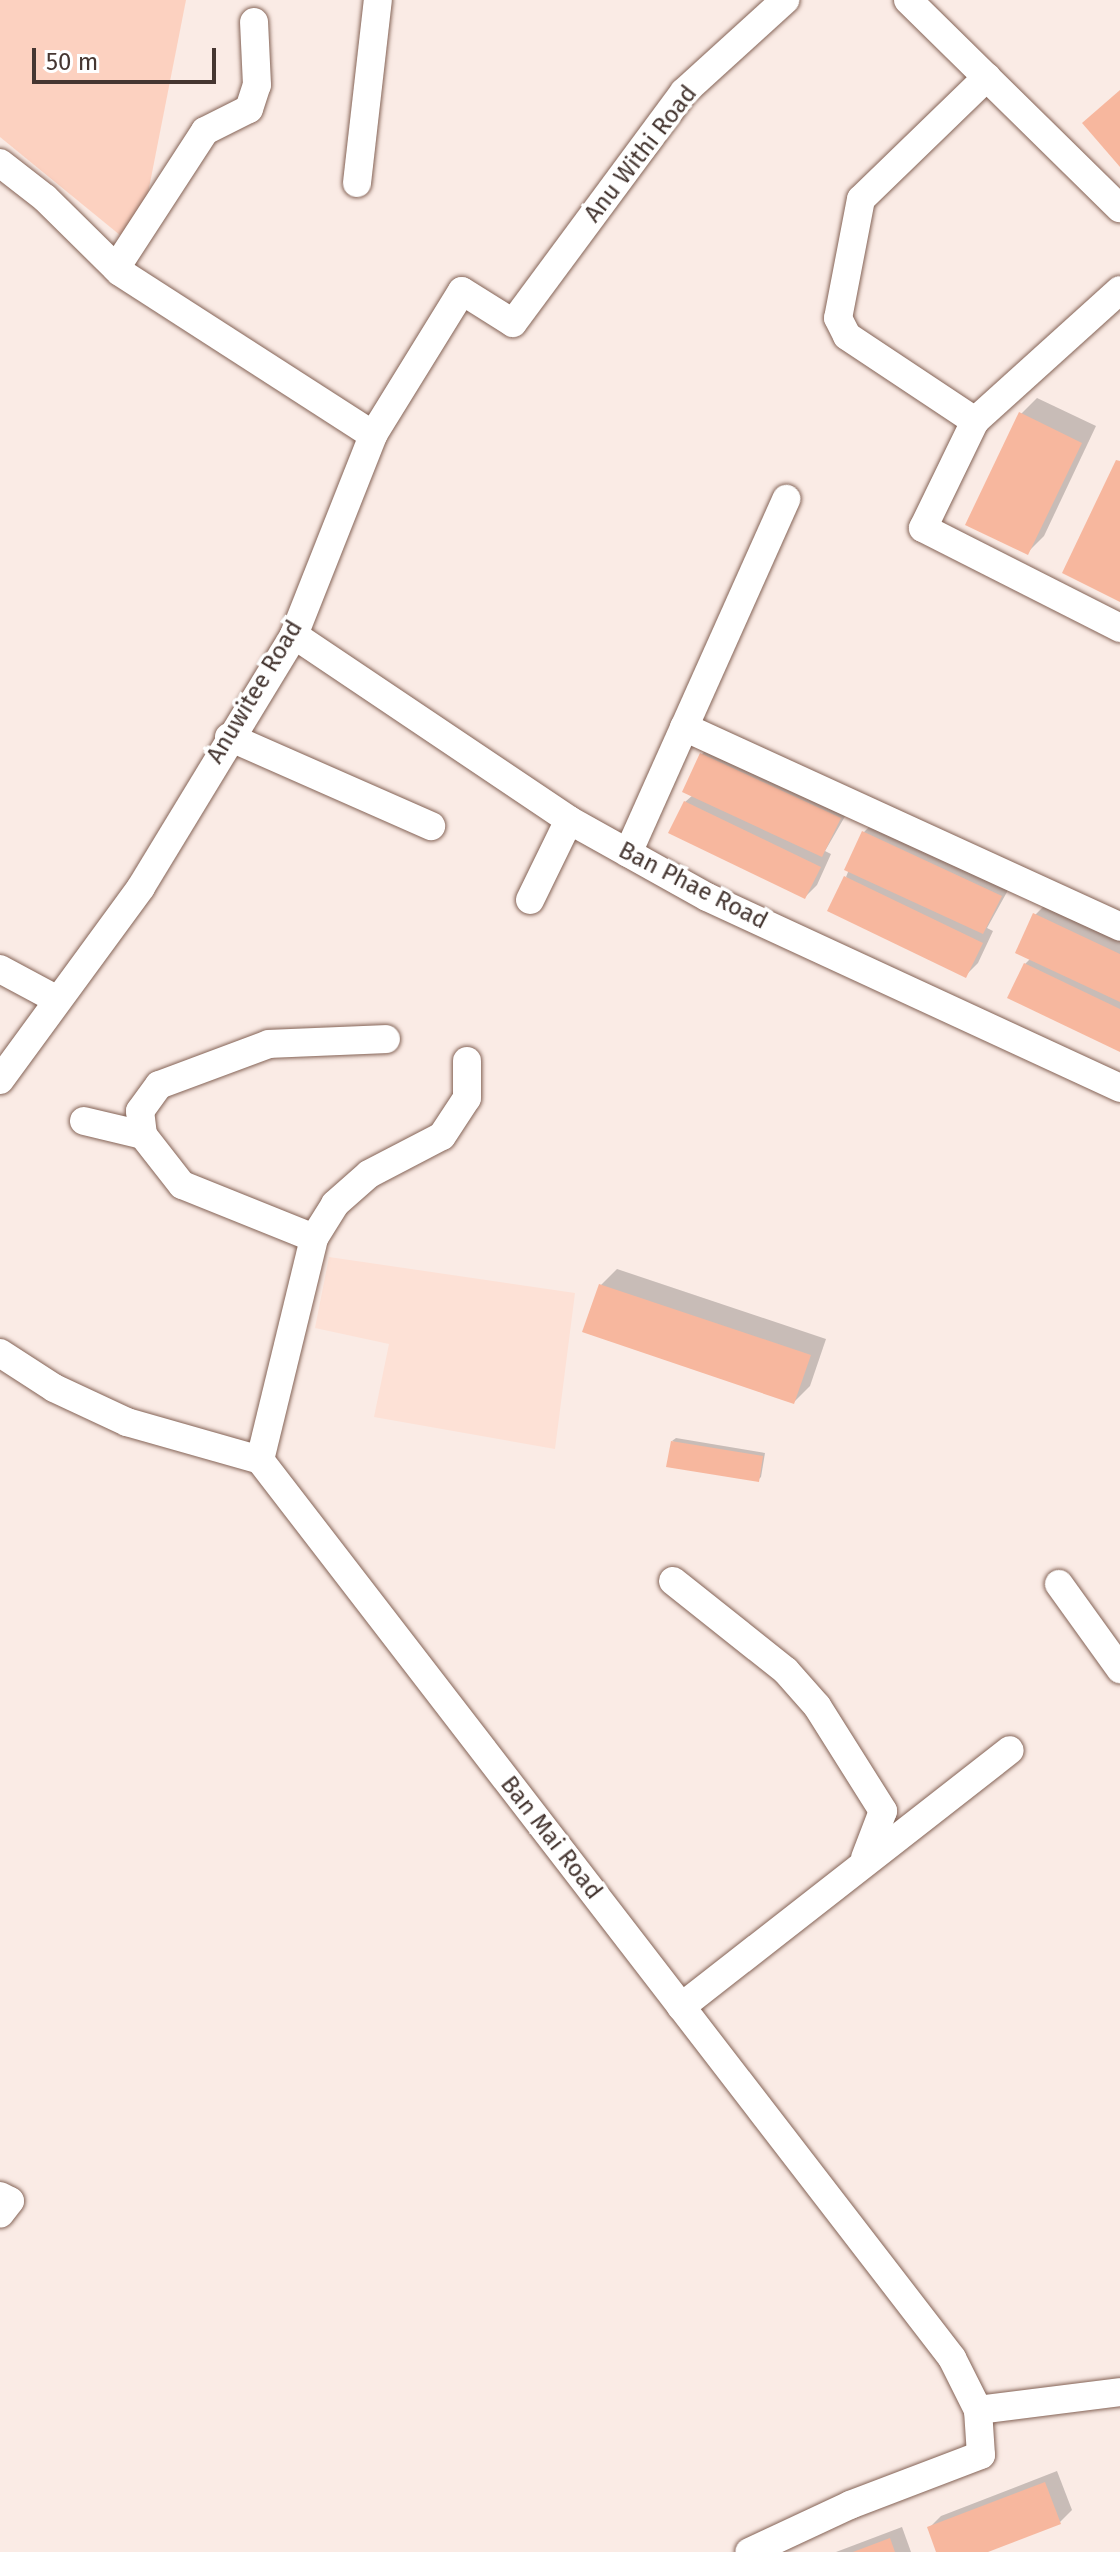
<!DOCTYPE html>
<style>
body{margin:0}
#map{position:relative;width:1120px;height:2552px;overflow:hidden;background:#faebe5;font-family:"Fira Sans",sans-serif}
div>[style]{position:absolute}
.built>*{inset:0;background:#fde1d6}
.green>*{inset:0;background:#fcd1c0}
.shadow>*{inset:0;background:#0003}
.building>*{inset:0;background:#f7b79e}
.roads{filter:drop-shadow(0 0 2px #846356) drop-shadow(0 0 2px #846356)}
.minor>*{height:28px;margin:-14px;padding:0 14px;transform-origin:14px;border-radius:14px;background:#fff}
span{translate:-50% -50%;white-space:nowrap;text-align:center;line-height:1.15;-webkit-text-stroke:7px #fff;paint-order:stroke}
.street-label{font-size:24px;color:#453631}
.scale{position:absolute;left:32px;top:48px;width:184px;height:36px;box-sizing:border-box;border:4px solid #453631;border-top:0;padding-left:10px;font-size:24px;line-height:28px;white-space:nowrap;color:#453631;-webkit-text-stroke:6px #fff;paint-order:stroke}
</style>
<div id="map">
<div class="built">
<i style="clip-path:polygon(329px 1257px,575px 1293px,555px 1449px,374px 1417px,389px 1344px,315px 1328px)"></i>
</div>
<div class="green">
<i style="clip-path:polygon(0 0,186px 0,137px 249px,0 137px)"></i>
</div>
<div class="shadow">
<i style="clip-path:polygon(1037px 398px,1096px 426px,1044px 536px,1028px 552px,1021px 414px)"></i>
<i style="clip-path:polygon(714px 742px,851px 806px,825px 851px,831px 854px,817px 885px,805px 897px,685px 802px,693px 795px,685px 791px,702px 754px)"></i>
<i style="clip-path:polygon(876px 820px,1012px 883px,987px 928px,993px 931px,978px 963px,966px 975px,846px 877px,864px 832px)"></i>
<i style="clip-path:polygon(1047px 903px,1120px 937px,1120px 1049px,1025px 964px,1031px 958px,1035px 915px)"></i>
<i style="clip-path:polygon(617px 1269px,826px 1339px,810px 1386px,794px 1402px,601px 1285px)"></i>
<i style="clip-path:polygon(676px 1438px,765px 1453px,761px 1477px,758px 1480px,672px 1441px)"></i>
<i style="clip-path:polygon(1057px 2471px,1072px 2510px,1060px 2522px,982px 2552px,938px 2552px,929px 2528px,941px 2516px)"></i>
<i style="clip-path:polygon(902px 2527px,911px 2552px,836px 2552px)"></i>
</div>
<div class="building">
<i style="clip-path:polygon(1120px 90px,1120px 167px,1082px 123px)"></i>
<i style="clip-path:polygon(1019px 412px,1082px 443px,1028px 555px,965px 525px)"></i>
<i style="clip-path:polygon(1116px 460px,1120px 461px,1120px 602px,1062px 573px)"></i>
<i style="clip-path:polygon(700px 753px,841px 818px,822px 857px,682px 792px)"></i>
<i style="clip-path:polygon(684px 801px,821px 867px,805px 899px,668px 833px)"></i>
<i style="clip-path:polygon(862px 831px,1002px 896px,983px 934px,844px 870px)"></i>
<i style="clip-path:polygon(844px 876px,983px 943px,966px 978px,827px 911px)"></i>
<i style="clip-path:polygon(1033px 913px,1120px 954px,1120px 1002px,1015px 953px)"></i>
<i style="clip-path:polygon(1024px 963px,1120px 1009px,1120px 1052px,1007px 998px)"></i>
<i style="clip-path:polygon(599px 1284px,811px 1355px,794px 1404px,582px 1332px)"></i>
<i style="clip-path:polygon(671px 1441px,763px 1456px,759px 1482px,666px 1467px)"></i>
<i style="clip-path:polygon(1045px 2482px,1061px 2524px,988px 2552px,936px 2552px,927px 2527px)"></i>
<i style="clip-path:polygon(890px 2538px,895px 2552px,853px 2552px)"></i>
</div>
<div class="roads">
<div class="minor">
<i style="left:908px;top:0;width:297px;rotate:44.5deg"></i>
<i style="left:987px;top:77px;width:175px;rotate:135.9deg"></i>
<i style="left:861px;top:199px;width:121px;rotate:100.9deg"></i>
<i style="left:838px;top:318px;width:20px;rotate:63deg"></i>
<i style="left:847px;top:336px;width:154px;rotate:33.6deg"></i>
<i style="left:975px;top:421px;width:119px;rotate:115.9deg"></i>
<i style="left:923px;top:528px;width:221px;rotate:26.9deg"></i>
<i style="left:0;top:163px;width:57px;rotate:37.9deg"></i>
<i style="left:45px;top:198px;width:105px;rotate:44.6deg"></i>
<i style="left:120px;top:272px;width:301px;rotate:32.8deg"></i>
<i style="left:357px;top:183px;width:184px;rotate:-83.5deg"></i>
<i style="left:116px;top:268px;width:163px;rotate:-57deg"></i>
<i style="left:205px;top:131px;width:49px;rotate:-26.6deg"></i>
<i style="left:249px;top:109px;width:25px;rotate:-72deg"></i>
<i style="left:257px;top:85px;width:63px;rotate:-92.7deg"></i>
<i style="left:975px;top:421px;width:195px;rotate:-42.1deg"></i>
<i style="left:294px;top:635px;width:331px;rotate:33.9deg"></i>
<i style="left:569px;top:820px;width:158px;rotate:29.2deg"></i>
<i style="left:707px;top:897px;width:455px;rotate:24.8deg"></i>
<i style="left:684px;top:727px;width:480px;rotate:24.6deg"></i>
<i style="left:229px;top:737px;width:221px;rotate:23.8deg"></i>
<i style="left:628px;top:853px;width:388px;rotate:-65.9deg"></i>
<i style="left:530px;top:900px;width:89px;rotate:-64deg"></i>
<i style="left:0;top:969px;width:64px;rotate:28.2deg"></i>
<i style="left:0;top:1080px;width:239px;rotate:-53.8deg"></i>
<i style="left:141px;top:887px;width:295px;rotate:-58.7deg"></i>
<i style="left:294px;top:635px;width:215px;rotate:-68.4deg"></i>
<i style="left:373px;top:435px;width:169px;rotate:-58.3deg"></i>
<i style="left:462px;top:291px;width:60px;rotate:32.1deg"></i>
<i style="left:513px;top:323px;width:287px;rotate:-53.5deg"></i>
<i style="left:684px;top:92px;width:137px;rotate:-42.3deg"></i>
<i style="left:84px;top:1121px;width:61px;rotate:13.3deg"></i>
<i style="left:314px;top:1238px;width:40px;rotate:-58deg"></i>
<i style="left:335px;top:1204px;width:45px;rotate:-41.4deg"></i>
<i style="left:369px;top:1174px;width:82px;rotate:-27.5deg"></i>
<i style="left:442px;top:1136px;width:45px;rotate:-56.7deg"></i>
<i style="left:467px;top:1098px;width:37px;rotate:-90deg"></i>
<i style="left:0;top:1353px;width:64px;rotate:32.9deg"></i>
<i style="left:54px;top:1388px;width:81px;rotate:25deg"></i>
<i style="left:127px;top:1422px;width:138px;rotate:15.9deg"></i>
<i style="left:260px;top:1460px;width:1134px;rotate:52.38deg"></i>
<i style="left:952px;top:2358px;width:58px;rotate:63.4deg"></i>
<i style="left:978px;top:2410px;width:45px;rotate:86.2deg"></i>
<i style="left:981px;top:2455px;width:140px;rotate:159.1deg"></i>
<i style="left:850px;top:2505px;width:111px;rotate:155deg"></i>
<i style="left:260px;top:1460px;width:228px;rotate:-76.3deg"></i>
<i style="left:314px;top:1238px;width:142px;rotate:-158.1deg"></i>
<i style="left:182px;top:1185px;width:63px;rotate:-128deg"></i>
<i style="left:143px;top:1135px;width:24px;rotate:-97deg"></i>
<i style="left:140px;top:1111px;width:32px;rotate:-54deg"></i>
<i style="left:159px;top:1085px;width:117px;rotate:-20.4deg"></i>
<i style="left:269px;top:1044px;width:117px;rotate:-2.4deg"></i>
<i style="left:673px;top:1581px;width:144px;rotate:38.5deg"></i>
<i style="left:786px;top:1671px;width:47px;rotate:48.5deg"></i>
<i style="left:817px;top:1706px;width:124px;rotate:57.8deg"></i>
<i style="left:883px;top:1811px;width:50px;rotate:111deg"></i>
<i style="left:1059px;top:1584px;width:105px;rotate:54.3deg"></i>
<i style="left:681px;top:2007px;width:417px;rotate:-38deg"></i>
<i style="left:0;top:2196px;width:11px;rotate:27deg"></i>
<i style="left:10px;top:2201px;width:16px;rotate:128deg"></i>
<i style="left:978px;top:2410px;width:143px;rotate:-7.2deg"></i>
</div>
</div>
<div class="street-label">
<span style="left:641px;top:154px;rotate:-52deg">Anu Withi Road</span>
<span style="left:255px;top:692px;rotate:-59deg">Anuwitee Road</span>
<span style="left:693px;top:886px;rotate:27deg">Ban Phae Road</span>
<span style="left:551px;top:1838px;rotate:52deg">Ban Mai Road</span>
</div>
<div class="scale">50 m</div>
</div>
